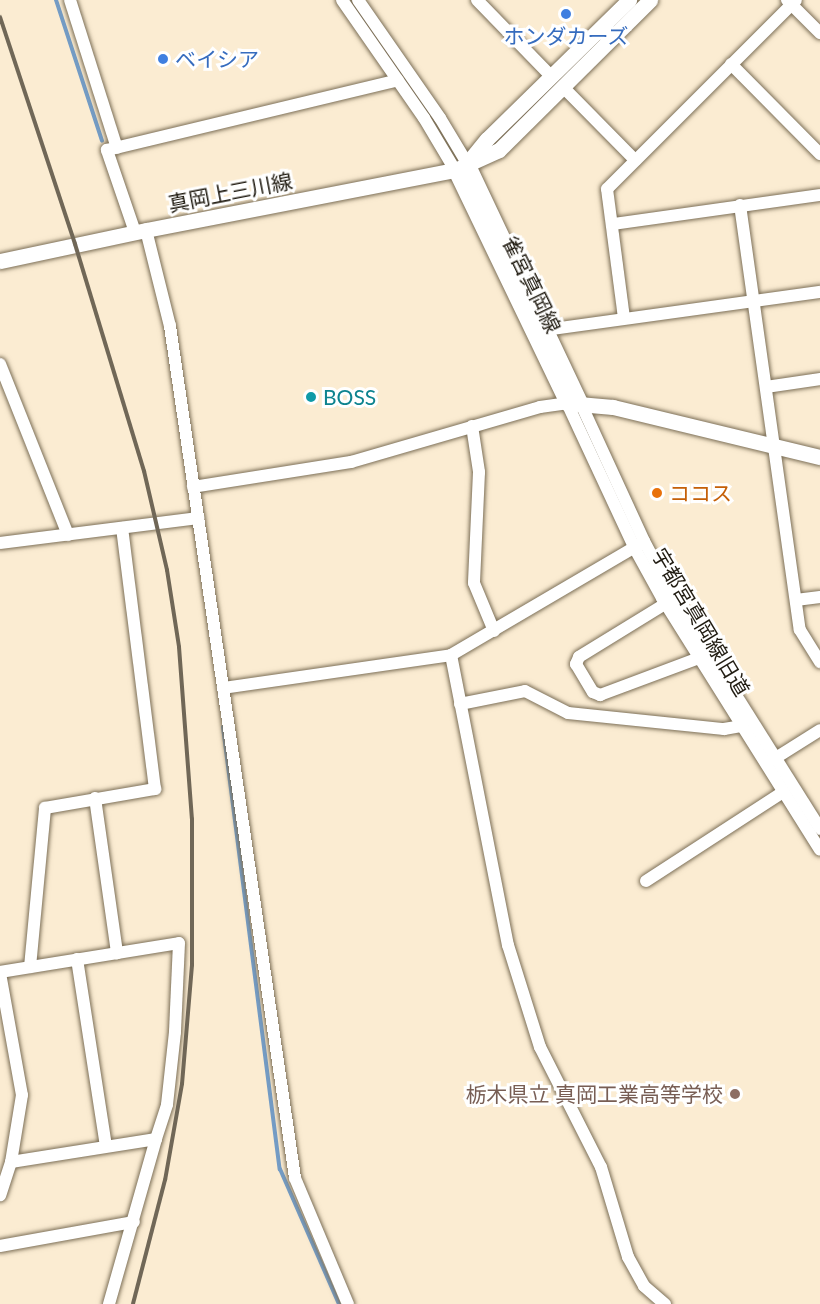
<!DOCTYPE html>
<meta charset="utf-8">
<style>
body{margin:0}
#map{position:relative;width:820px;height:1304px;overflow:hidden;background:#fbecd2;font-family:Lato,"Noto Sans JP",sans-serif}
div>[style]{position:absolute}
.stream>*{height:4px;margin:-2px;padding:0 2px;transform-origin:2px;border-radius:2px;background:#749cc5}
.roads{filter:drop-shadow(0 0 2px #7c6f57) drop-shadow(0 0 2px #7c6f57)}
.minor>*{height:12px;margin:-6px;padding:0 6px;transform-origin:6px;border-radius:6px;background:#fff}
.major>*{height:15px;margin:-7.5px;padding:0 7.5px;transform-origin:7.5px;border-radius:7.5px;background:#fff}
.rail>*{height:4px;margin:-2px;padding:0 2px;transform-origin:2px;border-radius:2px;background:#706757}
.dots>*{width:16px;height:16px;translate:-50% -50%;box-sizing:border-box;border:3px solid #fff;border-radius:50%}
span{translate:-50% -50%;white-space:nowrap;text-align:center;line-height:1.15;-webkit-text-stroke:6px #fff;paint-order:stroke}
.shop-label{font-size:21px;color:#366cbe}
.left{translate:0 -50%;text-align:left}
.street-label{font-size:21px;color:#211c12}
.culture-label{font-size:21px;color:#0d838f}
.food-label{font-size:21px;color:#c56008}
.education-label{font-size:21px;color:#785e54}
.right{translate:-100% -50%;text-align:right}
</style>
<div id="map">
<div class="stream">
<i style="left:56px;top:0;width:148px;rotate:71.9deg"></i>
<i style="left:223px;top:727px;width:446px;rotate:82.7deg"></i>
<i style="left:280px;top:1169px;width:147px;rotate:66.4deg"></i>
</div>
<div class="roads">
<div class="minor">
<i style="left:70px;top:0;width:155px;rotate:72.4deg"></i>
<i style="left:342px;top:0;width:144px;rotate:55.2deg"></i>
<i style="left:424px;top:118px;width:61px;rotate:59.2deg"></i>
<i style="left:358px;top:0;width:144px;rotate:55.2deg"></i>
<i style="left:440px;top:118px;width:52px;rotate:59deg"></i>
<i style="left:477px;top:0;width:106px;rotate:45.8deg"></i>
<i style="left:787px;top:0;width:47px;rotate:45deg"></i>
<i style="left:731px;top:64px;width:127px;rotate:45.3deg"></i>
<i style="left:563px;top:87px;width:103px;rotate:45.4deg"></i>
<i style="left:740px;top:205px;width:429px;rotate:82deg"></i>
<i style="left:800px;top:630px;width:38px;rotate:58deg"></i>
<i style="left:613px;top:224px;width:209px;rotate:-8deg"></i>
<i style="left:146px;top:230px;width:99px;rotate:76deg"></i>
<i style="left:170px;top:326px;width:861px;rotate:81.65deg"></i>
<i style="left:295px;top:1178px;width:137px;rotate:67.2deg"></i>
<i style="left:135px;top:232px;width:87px;rotate:-108.9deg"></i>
<i style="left:107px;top:150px;width:299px;rotate:-13.5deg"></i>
<i style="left:624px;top:318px;width:130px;rotate:-97.5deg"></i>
<i style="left:607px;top:189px;width:267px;rotate:-45deg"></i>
<i style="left:545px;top:330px;width:278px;rotate:-7.9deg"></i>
<i style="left:0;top:364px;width:184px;rotate:68.3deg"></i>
<i style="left:766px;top:387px;width:55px;rotate:-8.4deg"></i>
<i style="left:581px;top:404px;width:151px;rotate:65.3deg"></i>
<i style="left:644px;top:541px;width:58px;rotate:62.1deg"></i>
<i style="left:671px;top:592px;width:280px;rotate:57.8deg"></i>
<i style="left:472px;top:426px;width:47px;rotate:81.3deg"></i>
<i style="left:479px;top:472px;width:111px;rotate:92.6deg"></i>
<i style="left:474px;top:583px;width:52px;rotate:67.4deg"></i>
<i style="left:193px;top:487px;width:160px;rotate:-9deg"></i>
<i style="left:351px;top:462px;width:197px;rotate:-16.2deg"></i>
<i style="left:540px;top:407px;width:27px;rotate:-8deg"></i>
<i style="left:567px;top:403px;width:159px;rotate:65deg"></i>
<i style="left:634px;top:547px;width:58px;rotate:61.2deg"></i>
<i style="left:662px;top:598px;width:297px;rotate:57.9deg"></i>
<i style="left:0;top:543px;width:200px;rotate:-7.2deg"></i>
<i style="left:796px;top:600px;width:24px;rotate:-7deg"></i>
<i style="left:665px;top:604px;width:101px;rotate:148.4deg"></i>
<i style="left:579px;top:657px;width:8px;rotate:113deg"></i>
<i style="left:576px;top:664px;width:33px;rotate:59deg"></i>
<i style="left:593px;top:692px;width:8px;rotate:23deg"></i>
<i style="left:600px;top:695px;width:106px;rotate:-20.5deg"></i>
<i style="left:451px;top:655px;width:296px;rotate:78.9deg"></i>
<i style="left:508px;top:945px;width:107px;rotate:72.6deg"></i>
<i style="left:540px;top:1047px;width:135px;rotate:63.1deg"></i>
<i style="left:601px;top:1167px;width:94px;rotate:73.3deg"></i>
<i style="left:628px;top:1257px;width:33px;rotate:61deg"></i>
<i style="left:644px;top:1286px;width:28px;rotate:41deg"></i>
<i style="left:223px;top:688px;width:230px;rotate:-8.2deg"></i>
<i style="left:451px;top:655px;width:219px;rotate:-30.4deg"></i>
<i style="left:460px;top:704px;width:66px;rotate:-11.3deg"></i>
<i style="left:525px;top:691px;width:48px;rotate:27.1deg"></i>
<i style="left:568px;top:713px;width:157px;rotate:5.9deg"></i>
<i style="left:724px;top:729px;width:17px;rotate:-10deg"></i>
<i style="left:774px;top:759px;width:54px;rotate:-32.2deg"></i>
<i style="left:95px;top:798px;width:157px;rotate:81.9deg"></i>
<i style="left:646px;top:881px;width:163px;rotate:-33deg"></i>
<i style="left:77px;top:959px;width:189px;rotate:81.2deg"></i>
<i style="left:30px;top:967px;width:160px;rotate:-84.6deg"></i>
<i style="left:45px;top:808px;width:112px;rotate:-9.8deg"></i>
<i style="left:155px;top:789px;width:263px;rotate:-97.2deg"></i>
<i style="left:0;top:972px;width:181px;rotate:-9.2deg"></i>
<i style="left:179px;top:943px;width:89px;rotate:92.6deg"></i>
<i style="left:175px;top:1032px;width:73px;rotate:96.3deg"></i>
<i style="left:167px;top:1105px;width:36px;rotate:108deg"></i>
<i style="left:0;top:973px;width:124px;rotate:79.8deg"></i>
<i style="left:22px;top:1095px;width:68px;rotate:99.3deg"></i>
<i style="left:11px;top:1162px;width:35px;rotate:108deg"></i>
<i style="left:11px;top:1162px;width:147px;rotate:-9deg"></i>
<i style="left:156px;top:1139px;width:172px;rotate:105.9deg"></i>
<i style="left:0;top:1246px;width:136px;rotate:-10.2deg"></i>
</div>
<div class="major">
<i style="left:469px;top:161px;width:28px;rotate:-51deg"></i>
<i style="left:487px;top:139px;width:199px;rotate:-44.4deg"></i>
<i style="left:467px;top:163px;width:267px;rotate:64.7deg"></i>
<i style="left:455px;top:170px;width:259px;rotate:64.3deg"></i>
<i style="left:567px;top:403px;width:46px;rotate:5deg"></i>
<i style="left:613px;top:407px;width:213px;rotate:13.6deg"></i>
<i style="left:0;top:261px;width:149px;rotate:-12deg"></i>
<i style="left:146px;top:230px;width:315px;rotate:-11deg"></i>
<i style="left:455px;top:170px;width:48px;rotate:-24.4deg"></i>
<i style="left:499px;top:150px;width:213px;rotate:-44.8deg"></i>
</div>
</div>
<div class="rail">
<i style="left:0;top:17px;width:239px;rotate:71.7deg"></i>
<i style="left:75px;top:244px;width:237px;rotate:73.1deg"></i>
<i style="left:144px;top:471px;width:102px;rotate:76.9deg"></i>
<i style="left:167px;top:570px;width:78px;rotate:81.1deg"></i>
<i style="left:179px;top:647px;width:172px;rotate:85.7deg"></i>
<i style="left:192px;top:819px;width:146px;rotate:90deg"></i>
<i style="left:192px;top:965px;width:119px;rotate:94.8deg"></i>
<i style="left:182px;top:1084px;width:97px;rotate:100deg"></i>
<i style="left:165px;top:1180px;width:128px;rotate:104.5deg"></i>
</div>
<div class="dots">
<i style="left:566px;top:14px;background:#3f7fe0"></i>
<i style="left:163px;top:59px;background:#3f7fe0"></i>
<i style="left:311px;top:397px;background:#0f9aa8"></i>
<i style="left:657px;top:493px;background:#e8710a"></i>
<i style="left:735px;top:1094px;background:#8d6e63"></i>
</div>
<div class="shop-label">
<span style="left:566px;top:36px">ホンダカーズ</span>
<span class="left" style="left:175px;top:59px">ベイシア</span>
</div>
<div class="street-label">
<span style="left:230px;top:192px;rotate:-11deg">真岡上三川線</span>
<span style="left:532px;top:284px;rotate:64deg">雀宮真岡線</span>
<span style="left:701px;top:622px;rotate:59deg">宇都宮真岡線旧道</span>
</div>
<div class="culture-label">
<span class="left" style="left:323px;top:397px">BOSS</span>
</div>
<div class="food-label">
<span class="left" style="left:669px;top:493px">ココス</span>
</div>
<div class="education-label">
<span class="right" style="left:723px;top:1094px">栃木県立 真岡工業高等学校</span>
</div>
</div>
